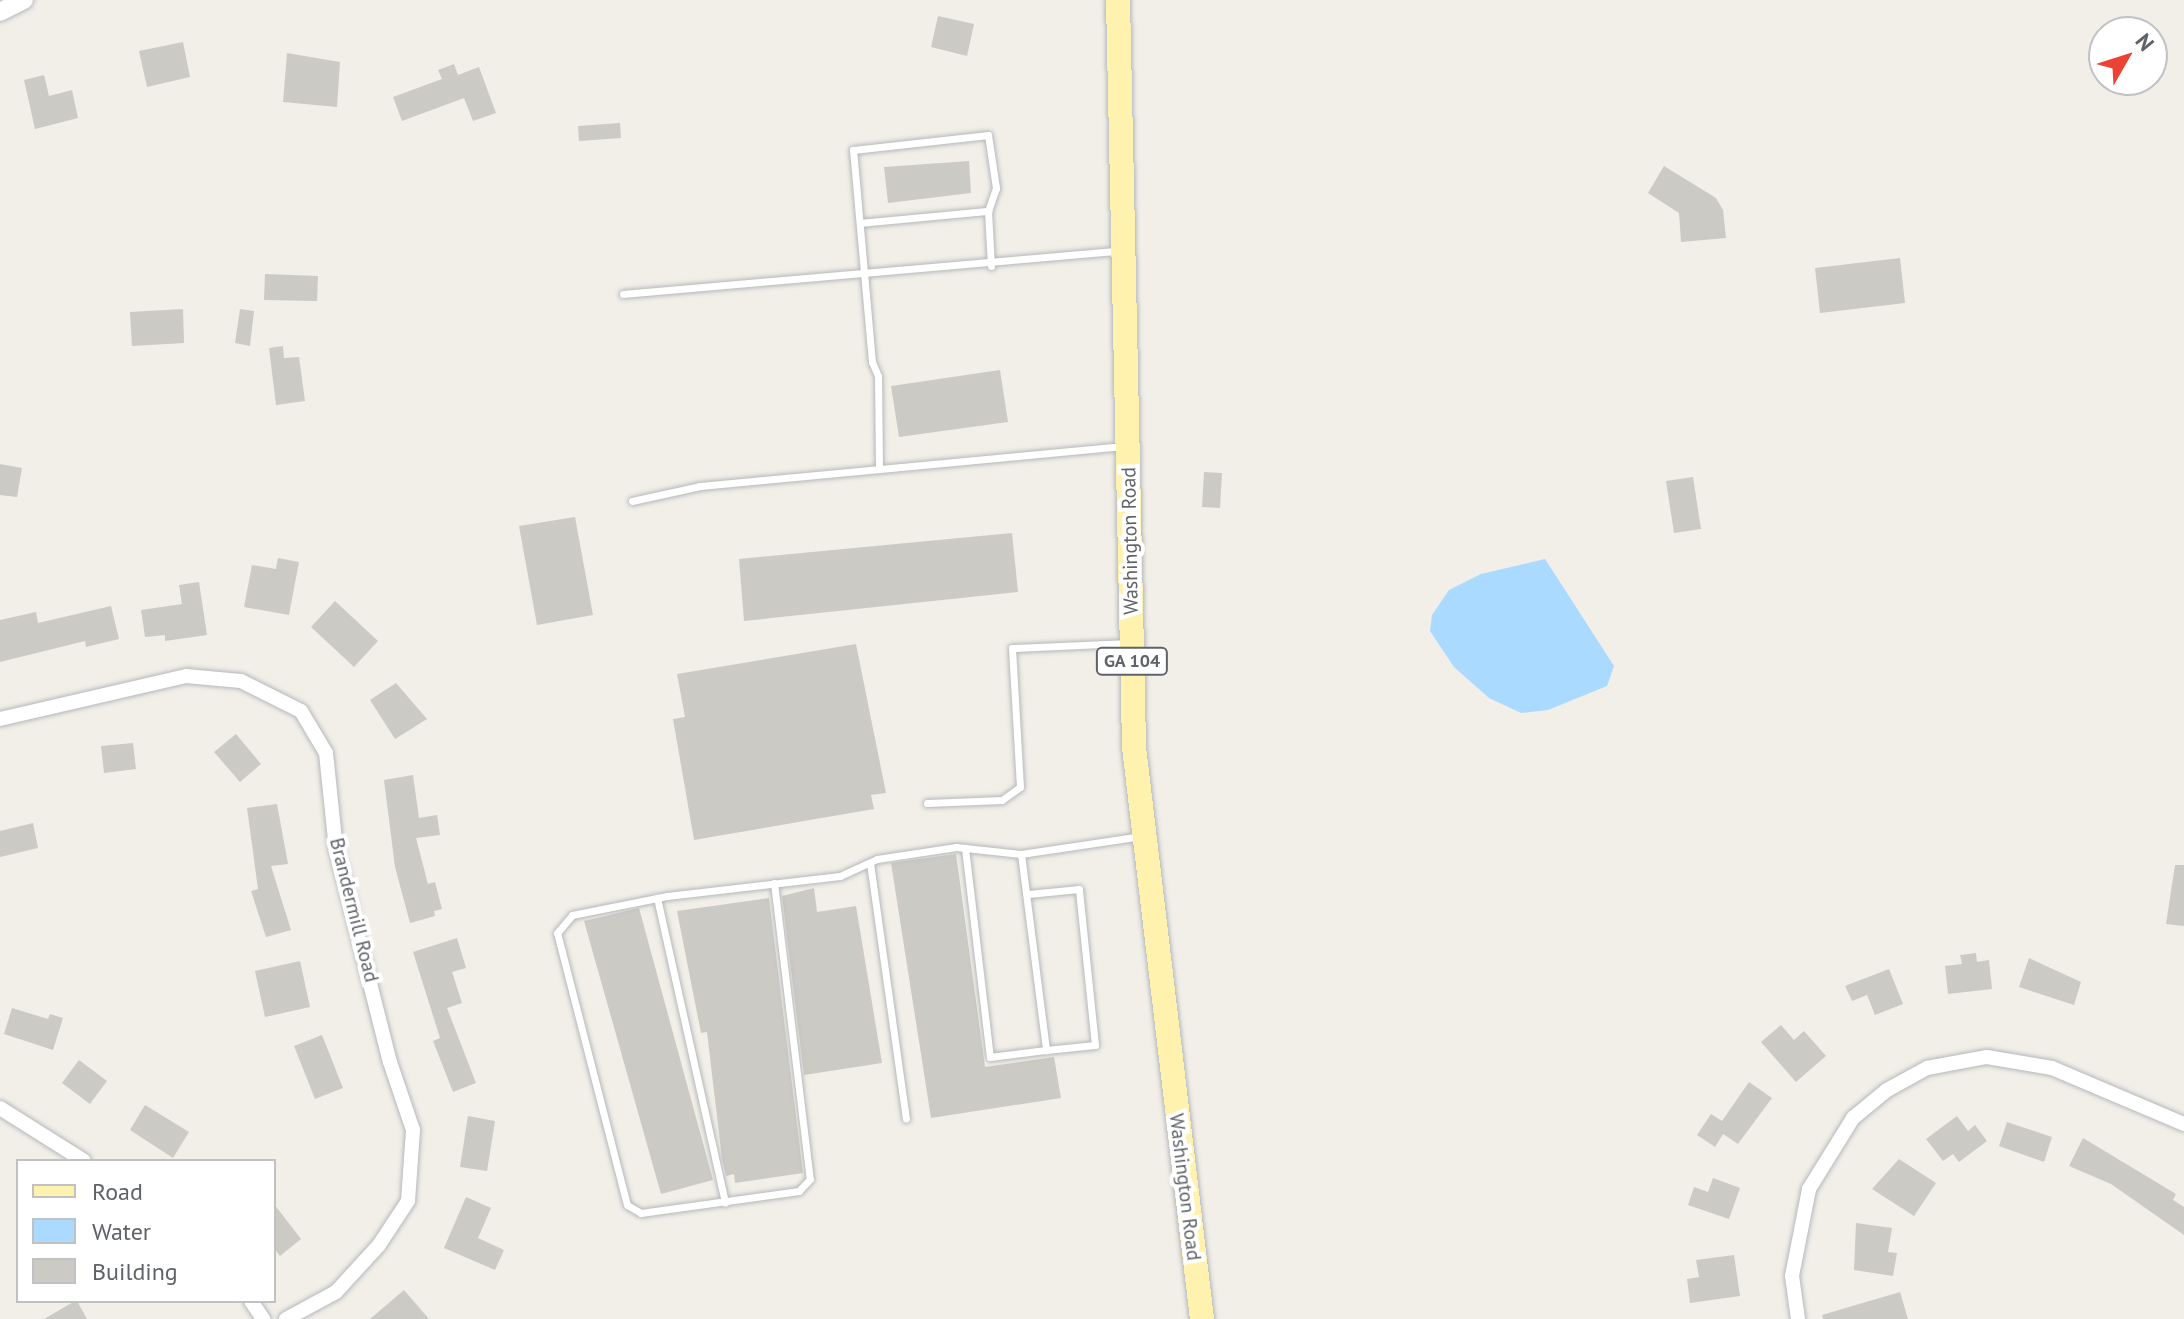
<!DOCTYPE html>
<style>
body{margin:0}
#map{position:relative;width:2184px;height:1319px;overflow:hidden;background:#f1efe8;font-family:"PT Sans",sans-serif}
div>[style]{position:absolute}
.water>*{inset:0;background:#aadaff}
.building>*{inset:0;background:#cccac5}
.roads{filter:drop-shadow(0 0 2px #b5b8bc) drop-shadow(0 0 2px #b5b8bc)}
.service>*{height:7px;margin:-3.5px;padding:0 3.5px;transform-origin:3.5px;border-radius:3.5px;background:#fff}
.minor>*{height:14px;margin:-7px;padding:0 7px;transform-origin:7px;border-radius:7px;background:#fff}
.tertiary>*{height:18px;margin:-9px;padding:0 9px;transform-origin:9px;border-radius:9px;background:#fff}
.primary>*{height:24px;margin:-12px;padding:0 12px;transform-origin:12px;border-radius:12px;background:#fff2af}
span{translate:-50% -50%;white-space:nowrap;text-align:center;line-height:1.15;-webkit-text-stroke:8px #fff;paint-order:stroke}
.shield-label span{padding:2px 6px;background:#fff;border:2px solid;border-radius:6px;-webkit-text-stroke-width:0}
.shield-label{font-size:18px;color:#5f6368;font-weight:700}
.street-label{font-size:20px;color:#5f6368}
.legend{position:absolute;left:16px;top:1159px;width:260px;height:144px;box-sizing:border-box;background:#fff;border:2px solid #bfc1c3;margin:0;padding:10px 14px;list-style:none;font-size:24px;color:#5f6368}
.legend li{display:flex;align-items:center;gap:16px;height:40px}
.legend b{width:40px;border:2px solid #bfc1c3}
.north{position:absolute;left:2088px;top:16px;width:80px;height:80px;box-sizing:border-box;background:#fff;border:2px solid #bfc1c3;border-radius:50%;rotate:51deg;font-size:22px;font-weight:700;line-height:32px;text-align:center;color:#5f6368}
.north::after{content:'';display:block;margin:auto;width:28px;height:36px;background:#ea4335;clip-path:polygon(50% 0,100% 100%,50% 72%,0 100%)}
</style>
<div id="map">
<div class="water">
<i style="clip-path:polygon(1545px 559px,1614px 666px,1607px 686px,1548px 710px,1521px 713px,1489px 698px,1454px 667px,1430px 631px,1432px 615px,1449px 590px,1481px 574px)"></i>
</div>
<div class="building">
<i style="clip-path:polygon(938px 16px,974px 24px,967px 56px,931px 47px)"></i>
<i style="clip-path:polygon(183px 42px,190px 77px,147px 87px,139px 51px)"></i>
<i style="clip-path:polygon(287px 53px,340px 62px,337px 107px,283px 102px)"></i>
<i style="clip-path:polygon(454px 64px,458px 75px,479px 67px,496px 113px,473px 121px,464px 98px,402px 121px,393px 97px,442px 79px,438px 70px)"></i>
<i style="clip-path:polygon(44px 75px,49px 96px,72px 90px,78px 118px,35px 129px,24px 80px)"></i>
<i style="clip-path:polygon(620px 123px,621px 138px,579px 141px,578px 126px)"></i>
<i style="clip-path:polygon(969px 161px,971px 193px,888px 203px,884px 167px)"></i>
<i style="clip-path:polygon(1664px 166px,1716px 198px,1723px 210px,1726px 238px,1681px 242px,1679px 213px,1648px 193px)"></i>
<i style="clip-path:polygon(1900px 258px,1905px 303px,1820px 313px,1815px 268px)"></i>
<i style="clip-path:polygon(265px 274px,318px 276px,317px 301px,264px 300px)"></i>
<i style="clip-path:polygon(183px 309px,184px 343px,132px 346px,130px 312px)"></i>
<i style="clip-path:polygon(240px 309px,254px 311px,250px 346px,235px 343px)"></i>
<i style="clip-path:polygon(283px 346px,284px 358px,299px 357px,305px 401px,276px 405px,269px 348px)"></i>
<i style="clip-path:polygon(1000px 370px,1008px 422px,899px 437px,891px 386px)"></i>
<i style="clip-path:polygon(0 464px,22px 468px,17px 497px,0 495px)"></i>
<i style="clip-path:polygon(1204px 472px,1222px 473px,1220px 508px,1202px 507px)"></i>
<i style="clip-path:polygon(1693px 477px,1701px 529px,1674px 533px,1666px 481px)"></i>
<i style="clip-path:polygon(575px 517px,593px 615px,537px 625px,519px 526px)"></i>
<i style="clip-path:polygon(1012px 533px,1018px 592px,744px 621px,739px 559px)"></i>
<i style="clip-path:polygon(278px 558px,299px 562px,289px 615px,244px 607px,252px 565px,276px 569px)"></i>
<i style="clip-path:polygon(199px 582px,207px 635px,165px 641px,165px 635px,145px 637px,141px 610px,182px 604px,179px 585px)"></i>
<i style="clip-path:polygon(335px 601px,378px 641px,354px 667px,311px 627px)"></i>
<i style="clip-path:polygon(111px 606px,119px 639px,86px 647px,85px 641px,0 662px,0 620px,36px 612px,38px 623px)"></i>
<i style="clip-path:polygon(856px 644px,886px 793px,871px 795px,874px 809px,694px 840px,673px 719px,685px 717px,677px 674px)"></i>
<i style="clip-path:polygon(396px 683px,427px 719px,395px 739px,370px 700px)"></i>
<i style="clip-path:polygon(236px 734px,261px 764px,240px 782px,214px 752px)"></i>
<i style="clip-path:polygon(133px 743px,136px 769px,104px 773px,101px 746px)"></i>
<i style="clip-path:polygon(413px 775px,419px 818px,437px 815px,440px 835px,416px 838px,428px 884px,435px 882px,442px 909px,434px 911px,435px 916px,410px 923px,395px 867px,384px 780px)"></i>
<i style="clip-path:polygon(277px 804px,288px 864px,271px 866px,291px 930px,266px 937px,251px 891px,258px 889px,247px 808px)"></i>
<i style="clip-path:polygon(33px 823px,38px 848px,0 857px,0 831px)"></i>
<i style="clip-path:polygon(956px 854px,985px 1067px,1054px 1057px,1061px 1098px,931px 1118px,891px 863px)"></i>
<i style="clip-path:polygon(2175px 865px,2184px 865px,2184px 926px,2166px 924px)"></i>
<i style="clip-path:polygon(814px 888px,817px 912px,856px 906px,882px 1063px,804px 1075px,782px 896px)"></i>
<i style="clip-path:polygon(769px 898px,803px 1173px,735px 1183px,734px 1174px,726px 1176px,722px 1159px,707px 1032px,701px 1033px,677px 911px)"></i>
<i style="clip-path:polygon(639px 908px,713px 1180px,661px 1194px,584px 921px)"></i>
<i style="clip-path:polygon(457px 938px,466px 968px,452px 972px,462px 1003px,447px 1008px,476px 1083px,453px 1092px,433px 1041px,440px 1038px,413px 952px)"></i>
<i style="clip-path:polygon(1976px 953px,1977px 962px,1989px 960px,1992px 989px,1948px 994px,1945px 966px,1962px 964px,1960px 955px)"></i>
<i style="clip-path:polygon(2029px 958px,2081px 982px,2074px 1005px,2019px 987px)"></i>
<i style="clip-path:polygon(300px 961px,310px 1007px,265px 1017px,255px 971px)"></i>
<i style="clip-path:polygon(1889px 969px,1903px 1004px,1875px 1015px,1867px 995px,1852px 1001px,1845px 986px)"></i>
<i style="clip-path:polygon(12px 1008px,48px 1019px,50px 1014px,63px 1018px,53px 1050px,4px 1034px)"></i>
<i style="clip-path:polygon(1781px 1025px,1794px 1040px,1804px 1031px,1826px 1056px,1796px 1082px,1761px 1042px)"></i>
<i style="clip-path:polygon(322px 1035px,343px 1088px,315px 1099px,294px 1046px)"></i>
<i style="clip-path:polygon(79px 1060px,107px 1081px,90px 1104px,62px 1083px)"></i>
<i style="clip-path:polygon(1749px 1082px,1772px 1098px,1738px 1144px,1723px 1134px,1715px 1147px,1697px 1135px,1711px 1114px,1722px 1121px)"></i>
<i style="clip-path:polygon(145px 1105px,189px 1132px,173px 1158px,130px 1130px)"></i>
<i style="clip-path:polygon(468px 1116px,495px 1121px,487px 1171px,460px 1167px)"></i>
<i style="clip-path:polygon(1957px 1116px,1968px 1131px,1975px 1125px,1987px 1141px,1959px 1162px,1953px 1154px,1943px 1161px,1926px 1139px)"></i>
<i style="clip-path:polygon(2007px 1122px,2052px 1137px,2044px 1162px,1999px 1146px)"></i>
<i style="clip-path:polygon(2083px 1138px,2176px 1194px,2173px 1200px,2184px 1207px,2184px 1235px,2111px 1184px,2069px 1166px)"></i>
<i style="clip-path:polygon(1899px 1159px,1936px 1183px,1914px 1216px,1872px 1189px)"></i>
<i style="clip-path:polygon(1713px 1178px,1740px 1188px,1729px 1219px,1688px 1205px,1694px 1187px,1708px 1192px)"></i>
<i style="clip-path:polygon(466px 1197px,491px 1208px,478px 1238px,504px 1250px,495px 1270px,444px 1248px)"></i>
<i style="clip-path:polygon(274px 1204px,301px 1239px,280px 1256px,274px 1248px)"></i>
<i style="clip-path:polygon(1856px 1223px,1892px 1228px,1888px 1252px,1897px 1253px,1893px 1276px,1854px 1270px)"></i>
<i style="clip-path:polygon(1734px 1255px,1740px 1296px,1690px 1303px,1687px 1279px,1699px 1277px,1696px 1260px)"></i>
<i style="clip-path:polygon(404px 1290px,429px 1319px,370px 1319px)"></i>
<i style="clip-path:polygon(1900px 1292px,1908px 1319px,1823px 1319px,1822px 1315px)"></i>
<i style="clip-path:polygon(77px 1301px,87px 1319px,44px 1319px,75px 1301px)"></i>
</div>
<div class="roads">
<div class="service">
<i style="left:860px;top:223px;width:129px;rotate:-5.4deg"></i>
<i style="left:623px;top:294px;width:496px;rotate:-5deg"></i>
<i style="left:879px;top:468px;width:92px;rotate:-90.6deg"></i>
<i style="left:878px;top:376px;width:15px;rotate:-113deg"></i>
<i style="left:872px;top:362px;width:213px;rotate:-95.1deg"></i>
<i style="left:853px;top:150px;width:136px;rotate:-6.3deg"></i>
<i style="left:988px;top:135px;width:54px;rotate:81.4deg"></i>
<i style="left:996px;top:188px;width:24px;rotate:109deg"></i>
<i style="left:988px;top:211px;width:55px;rotate:86.9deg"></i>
<i style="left:632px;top:501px;width:70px;rotate:-12.4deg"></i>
<i style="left:700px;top:486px;width:423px;rotate:-5.4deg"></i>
<i style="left:927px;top:803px;width:75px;rotate:-2.3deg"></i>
<i style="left:1002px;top:800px;width:22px;rotate:-36deg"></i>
<i style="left:1020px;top:787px;width:139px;rotate:-93.3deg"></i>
<i style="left:1012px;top:648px;width:114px;rotate:-2.5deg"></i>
<i style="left:965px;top:848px;width:210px;rotate:83.2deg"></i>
<i style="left:990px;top:1057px;width:56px;rotate:-7.1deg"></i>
<i style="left:1021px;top:854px;width:198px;rotate:82.7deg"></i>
<i style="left:1046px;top:1050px;width:49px;rotate:-5.8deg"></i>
<i style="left:1095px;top:1045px;width:157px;rotate:-95.9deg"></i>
<i style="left:1079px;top:889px;width:51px;rotate:174.4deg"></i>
<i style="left:870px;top:863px;width:258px;rotate:82deg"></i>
<i style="left:774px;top:883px;width:298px;rotate:83.1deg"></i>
<i style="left:810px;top:1179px;width:16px;rotate:133deg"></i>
<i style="left:799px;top:1191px;width:160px;rotate:172.1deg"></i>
<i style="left:641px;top:1213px;width:16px;rotate:-150deg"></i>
<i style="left:627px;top:1205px;width:281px;rotate:-104.4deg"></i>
<i style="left:557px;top:933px;width:23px;rotate:-50deg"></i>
<i style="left:572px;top:915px;width:97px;rotate:-11.3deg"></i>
<i style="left:667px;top:896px;width:174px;rotate:-6.6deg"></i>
<i style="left:840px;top:876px;width:41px;rotate:-24.7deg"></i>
<i style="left:877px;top:859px;width:80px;rotate:-8.6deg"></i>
<i style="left:956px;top:847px;width:65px;rotate:6.1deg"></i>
<i style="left:1021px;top:854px;width:122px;rotate:-8.5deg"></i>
<i style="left:657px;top:898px;width:312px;rotate:77.4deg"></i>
</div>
<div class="minor">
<i style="left:0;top:719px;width:191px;rotate:-13deg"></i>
<i style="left:186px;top:676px;width:55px;rotate:5.2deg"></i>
<i style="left:241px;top:681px;width:67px;rotate:26.6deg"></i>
<i style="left:301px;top:711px;width:49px;rotate:59.2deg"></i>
<i style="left:326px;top:753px;width:97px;rotate:84.1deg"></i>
<i style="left:336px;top:849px;width:220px;rotate:75.8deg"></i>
<i style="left:390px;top:1062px;width:72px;rotate:71.3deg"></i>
<i style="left:413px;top:1130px;width:71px;rotate:94deg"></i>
<i style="left:408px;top:1201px;width:53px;rotate:123.4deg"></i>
<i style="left:379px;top:1245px;width:64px;rotate:132.5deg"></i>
<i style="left:336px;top:1292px;width:57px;rotate:151.6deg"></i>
<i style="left:0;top:1108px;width:99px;rotate:32.2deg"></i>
<i style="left:251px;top:1301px;width:22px;rotate:56deg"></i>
<i style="left:1798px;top:1319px;width:43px;rotate:-97.9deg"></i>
<i style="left:1792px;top:1276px;width:89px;rotate:-78.9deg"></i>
<i style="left:1809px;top:1189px;width:84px;rotate:-58.2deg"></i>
<i style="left:1853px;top:1118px;width:44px;rotate:-39.5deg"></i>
<i style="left:1887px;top:1090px;width:46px;rotate:-28.8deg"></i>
<i style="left:1927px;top:1068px;width:61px;rotate:-10.4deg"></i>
<i style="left:1987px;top:1057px;width:66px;rotate:9.6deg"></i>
<i style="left:2052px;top:1068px;width:143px;rotate:23deg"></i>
</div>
<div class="tertiary">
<i style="left:0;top:12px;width:27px;rotate:-27deg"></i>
</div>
<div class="primary">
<i style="left:1118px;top:0;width:747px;rotate:88.77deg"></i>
<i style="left:1134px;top:747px;width:576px;rotate:83.22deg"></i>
</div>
</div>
<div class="shield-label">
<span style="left:1132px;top:661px">GA 104</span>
</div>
<div class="street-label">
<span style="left:1130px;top:541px;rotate:-91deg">Washington Road</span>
<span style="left:354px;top:910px;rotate:76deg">Brandermill Road</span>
<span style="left:1185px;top:1187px;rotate:83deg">Washington Road</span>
</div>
<ul class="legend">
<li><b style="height:10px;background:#fff2af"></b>Road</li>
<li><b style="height:22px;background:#aadaff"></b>Water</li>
<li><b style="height:22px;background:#cccac5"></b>Building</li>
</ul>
<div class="north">N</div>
</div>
